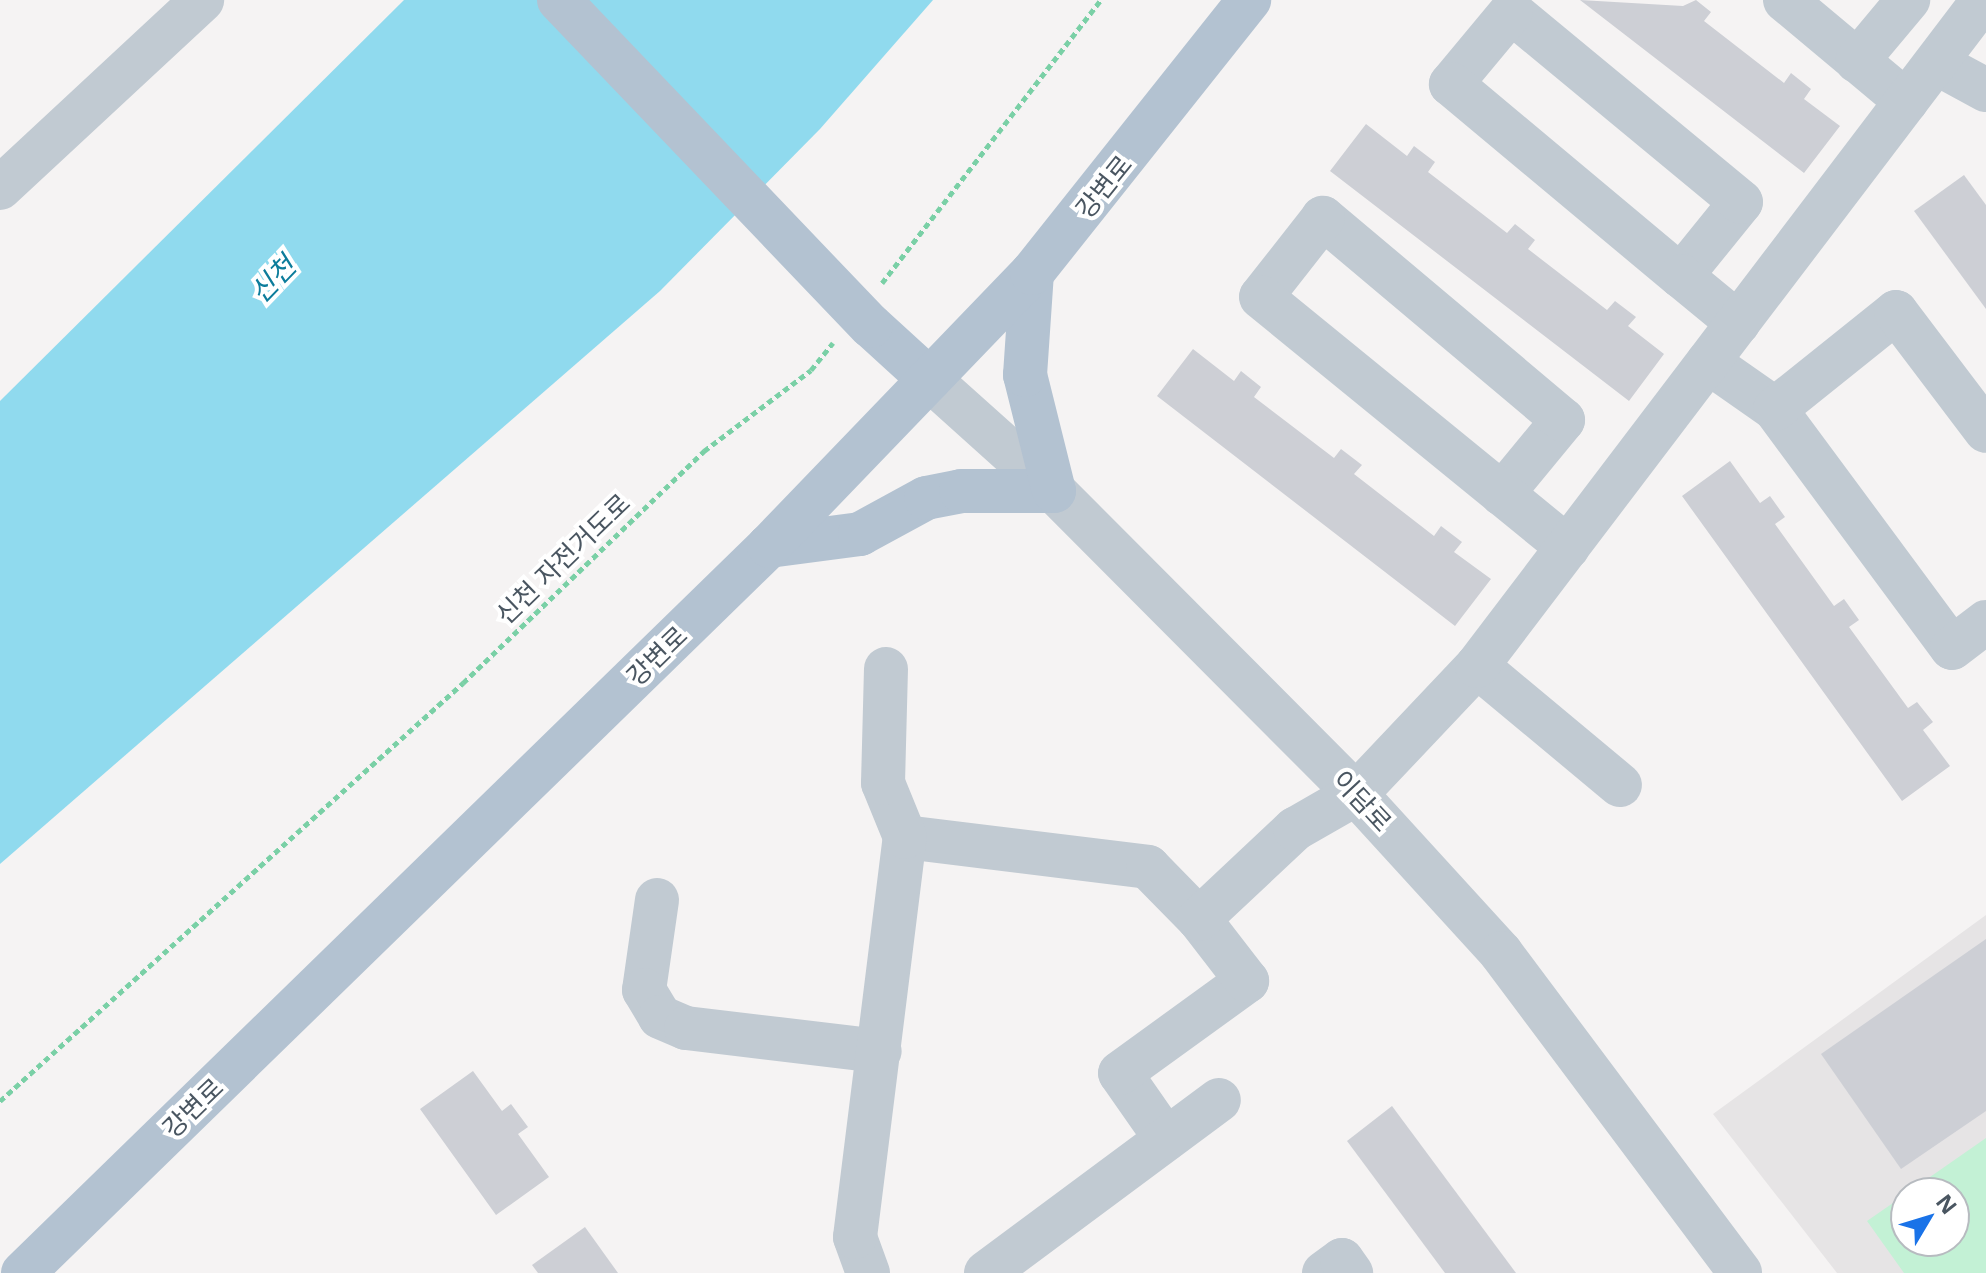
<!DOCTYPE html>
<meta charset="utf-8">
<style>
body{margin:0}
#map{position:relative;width:1986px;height:1273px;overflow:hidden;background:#f5f3f3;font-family:"Noto Sans","Noto Sans KR",sans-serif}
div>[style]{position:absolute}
.education>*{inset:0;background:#e6e4e5}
.green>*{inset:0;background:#c3f1d5}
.water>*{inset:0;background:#90daee}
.building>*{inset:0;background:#cdcfd5}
.path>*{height:5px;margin-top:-2.5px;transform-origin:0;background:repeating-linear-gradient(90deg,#7ad0a6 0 6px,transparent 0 10px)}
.minor>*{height:44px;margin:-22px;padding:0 22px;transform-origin:22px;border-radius:22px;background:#c1cad2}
.major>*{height:44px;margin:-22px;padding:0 22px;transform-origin:22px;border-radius:22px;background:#b3c2d1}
.major-bridge>*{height:44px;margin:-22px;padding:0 22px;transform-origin:22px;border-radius:22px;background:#b3c2d1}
span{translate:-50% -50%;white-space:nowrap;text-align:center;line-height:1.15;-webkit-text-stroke:8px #fff;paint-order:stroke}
.street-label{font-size:26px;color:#4a5661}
.water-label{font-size:28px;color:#0c7c9b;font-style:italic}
.north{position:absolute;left:1890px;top:1177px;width:80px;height:80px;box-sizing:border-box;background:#fff;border:2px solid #b7bbc0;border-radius:50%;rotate:52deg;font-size:22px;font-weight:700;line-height:32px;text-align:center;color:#4a5661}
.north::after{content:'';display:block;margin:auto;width:28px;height:36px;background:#1a73e8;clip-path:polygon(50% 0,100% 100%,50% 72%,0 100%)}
</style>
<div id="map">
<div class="education">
<i style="clip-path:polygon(evenodd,1986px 915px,1986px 1273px,1837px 1273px,1713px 1114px,1986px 915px,1906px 1193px,1954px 1193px,1954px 1241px,1906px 1241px,1906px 1193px)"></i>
</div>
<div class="green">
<i style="clip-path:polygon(1986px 1138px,1986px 1273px,1904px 1273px,1867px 1221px,1906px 1194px,1906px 1241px,1954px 1241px,1954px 1193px,1907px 1193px)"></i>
</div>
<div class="water">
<i style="clip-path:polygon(404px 0,933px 0,820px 129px,660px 291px,0 864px,0 401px)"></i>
</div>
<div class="building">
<i style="clip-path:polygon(1580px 0,1683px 6px,1696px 0,1711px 12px,1704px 21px,1784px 83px,1791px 73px,1811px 89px,1804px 99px,1840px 126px,1804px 173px)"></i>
<i style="clip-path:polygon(1366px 124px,1407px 156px,1414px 146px,1435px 162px,1428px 172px,1507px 233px,1515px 224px,1535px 240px,1528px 249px,1607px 310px,1615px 301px,1636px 317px,1628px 326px,1664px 354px,1629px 401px,1330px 171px)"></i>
<i style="clip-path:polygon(1964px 175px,1986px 205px,1986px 309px,1914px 211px)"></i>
<i style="clip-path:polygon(1193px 349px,1234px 381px,1241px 371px,1261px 387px,1254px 397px,1334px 458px,1341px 449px,1362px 465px,1354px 474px,1434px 536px,1441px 526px,1462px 542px,1454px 552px,1491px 579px,1455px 626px,1157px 396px)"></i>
<i style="clip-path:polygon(1730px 461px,1760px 503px,1770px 496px,1785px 517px,1775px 524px,1834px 606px,1844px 599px,1859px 620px,1849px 627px,1908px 708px,1917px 702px,1933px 722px,1923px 730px,1950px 766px,1902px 801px,1682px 496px)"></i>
<i style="clip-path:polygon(1986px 939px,1986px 1111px,1901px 1169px,1821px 1054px)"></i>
<i style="clip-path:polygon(473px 1071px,502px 1111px,511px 1104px,528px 1127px,518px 1134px,549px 1177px,496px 1215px,420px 1109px)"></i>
<i style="clip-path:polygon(1392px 1106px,1516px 1273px,1445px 1273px,1347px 1141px)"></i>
<i style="clip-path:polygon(585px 1227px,618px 1273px,538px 1273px,532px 1265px)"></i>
</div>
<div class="path">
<i style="left:882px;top:283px;width:358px;rotate:-52.3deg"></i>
<i style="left:0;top:1101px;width:624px;rotate:-42.08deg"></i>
<i style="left:463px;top:683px;width:335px;rotate:-43.9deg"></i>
<i style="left:704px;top:451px;width:134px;rotate:-37.1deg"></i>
<i style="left:811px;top:370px;width:35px;rotate:-51deg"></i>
</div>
<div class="minor">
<i style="left:1785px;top:0;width:158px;rotate:39.9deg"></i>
<i style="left:1857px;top:61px;width:80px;rotate:-50.1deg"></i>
<i style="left:1936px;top:63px;width:57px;rotate:28.4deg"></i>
<i style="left:0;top:188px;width:276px;rotate:-42.9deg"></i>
<i style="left:1681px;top:276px;width:95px;rotate:-51deg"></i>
<i style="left:1741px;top:202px;width:298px;rotate:-140.4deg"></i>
<i style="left:1511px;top:12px;width:94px;rotate:129.8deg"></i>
<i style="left:1451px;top:84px;width:300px;rotate:39.9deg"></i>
<i style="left:1681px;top:276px;width:74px;rotate:39.5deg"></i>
<i style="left:1708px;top:362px;width:82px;rotate:35deg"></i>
<i style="left:1775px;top:409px;width:297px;rotate:53.5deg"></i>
<i style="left:1952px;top:648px;width:43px;rotate:-37.4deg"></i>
<i style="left:929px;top:379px;width:168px;rotate:41.9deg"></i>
<i style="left:1054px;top:491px;width:428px;rotate:45.1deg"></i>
<i style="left:1356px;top:794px;width:215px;rotate:47.6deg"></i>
<i style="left:1501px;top:953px;width:399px;rotate:53.2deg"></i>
<i style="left:1775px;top:409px;width:155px;rotate:-38.7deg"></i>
<i style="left:1896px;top:312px;width:149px;rotate:52.9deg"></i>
<i style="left:1502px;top:494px;width:96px;rotate:-50.5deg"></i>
<i style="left:1563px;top:420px;width:314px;rotate:-139.9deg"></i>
<i style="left:1323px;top:218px;width:100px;rotate:128.1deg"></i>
<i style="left:1261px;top:297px;width:396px;rotate:39.2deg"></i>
<i style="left:1477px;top:666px;width:186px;rotate:39.8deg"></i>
<i style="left:905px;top:837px;width:245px;rotate:7deg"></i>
<i style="left:1148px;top:867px;width:73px;rotate:45.6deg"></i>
<i style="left:657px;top:900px;width:91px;rotate:98.2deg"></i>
<i style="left:644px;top:990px;width:31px;rotate:59deg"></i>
<i style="left:660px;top:1017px;width:28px;rotate:23deg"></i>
<i style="left:686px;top:1028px;width:195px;rotate:6.8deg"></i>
<i style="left:1166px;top:1139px;width:80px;rotate:-124.9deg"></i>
<i style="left:1120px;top:1073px;width:157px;rotate:-35.9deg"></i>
<i style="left:1247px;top:981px;width:78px;rotate:-127.7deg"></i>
<i style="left:1199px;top:919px;width:132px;rotate:-43.2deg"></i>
<i style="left:1295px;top:829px;width:70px;rotate:-29.8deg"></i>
<i style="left:1356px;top:794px;width:176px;rotate:-46.6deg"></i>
<i style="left:1477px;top:666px;width:836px;rotate:-52.77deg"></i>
<i style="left:868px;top:1273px;width:38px;rotate:-110deg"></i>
<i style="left:855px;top:1237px;width:403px;rotate:-82.9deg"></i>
<i style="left:905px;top:837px;width:58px;rotate:-112.2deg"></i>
<i style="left:883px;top:783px;width:114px;rotate:-88.5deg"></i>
<i style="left:986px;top:1273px;width:290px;rotate:-36.6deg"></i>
<i style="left:1324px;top:1273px;width:22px;rotate:-36deg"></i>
<i style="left:1342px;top:1260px;width:16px;rotate:55deg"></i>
</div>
<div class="major">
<i style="left:871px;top:326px;width:79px;rotate:42.4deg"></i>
<i style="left:769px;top:546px;width:92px;rotate:-7.5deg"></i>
<i style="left:860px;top:534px;width:75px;rotate:-28.6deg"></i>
<i style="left:926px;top:498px;width:36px;rotate:-11deg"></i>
<i style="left:961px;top:491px;width:93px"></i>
<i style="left:1054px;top:491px;width:120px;rotate:-104deg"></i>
<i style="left:1025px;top:375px;width:102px;rotate:-86.1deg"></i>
<i style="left:23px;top:1273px;width:1042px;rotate:-44.26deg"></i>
<i style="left:769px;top:546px;width:379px;rotate:-46.1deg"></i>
<i style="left:1032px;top:273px;width:349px;rotate:-51.5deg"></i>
</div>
<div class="major-bridge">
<i style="left:559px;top:0;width:451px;rotate:46.3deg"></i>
</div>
<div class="street-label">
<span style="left:1104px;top:187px;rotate:-51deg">강변로</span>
<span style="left:563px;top:559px;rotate:-44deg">신천 자전거도로</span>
<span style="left:657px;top:656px;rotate:-44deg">강변로</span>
<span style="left:1362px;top:801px;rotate:47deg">이담로</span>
<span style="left:193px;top:1108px;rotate:-44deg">강변로</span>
</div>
<div class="water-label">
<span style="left:272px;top:279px;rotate:-46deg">신천</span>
</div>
<div class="north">N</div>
</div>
